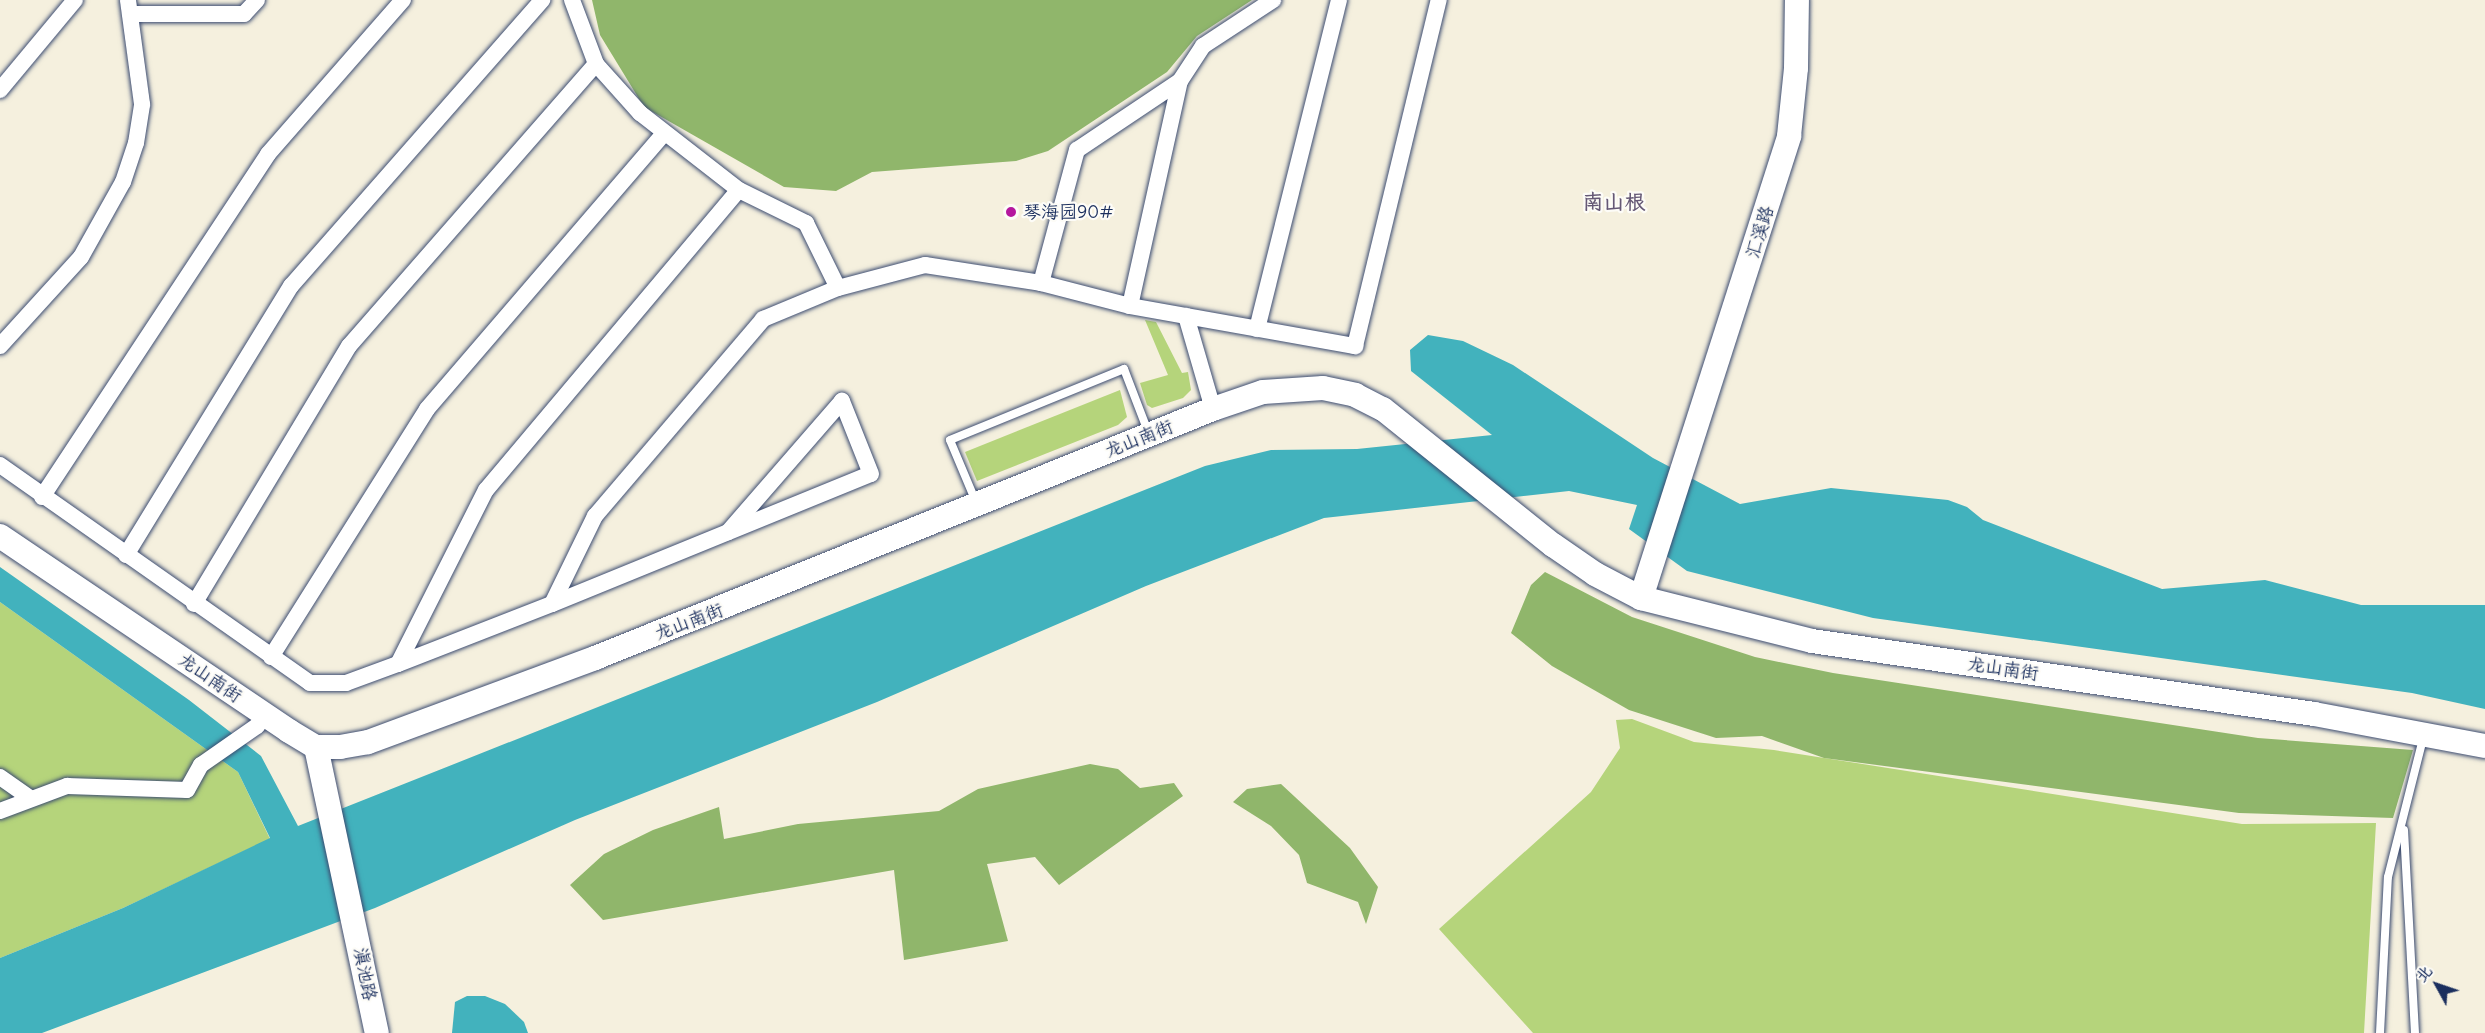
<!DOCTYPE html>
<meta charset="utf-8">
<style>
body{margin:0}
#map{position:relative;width:2485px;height:1033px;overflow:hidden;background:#f5f0de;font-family:Delius,"LXGW WenKai TC",sans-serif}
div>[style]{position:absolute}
.green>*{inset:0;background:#b5d47b}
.forest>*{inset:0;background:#90b66b}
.water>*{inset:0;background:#42b2bd}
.roads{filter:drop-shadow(0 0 2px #3c4c71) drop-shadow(0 0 2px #3c4c71)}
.lane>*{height:8px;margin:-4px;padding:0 4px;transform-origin:4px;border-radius:4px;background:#fff}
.street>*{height:16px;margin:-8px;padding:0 8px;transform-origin:8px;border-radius:8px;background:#fff}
.secondary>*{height:24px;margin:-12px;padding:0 12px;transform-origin:12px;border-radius:12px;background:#fff}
.dots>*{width:16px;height:16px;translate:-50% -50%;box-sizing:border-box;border:3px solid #fdfcf7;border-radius:50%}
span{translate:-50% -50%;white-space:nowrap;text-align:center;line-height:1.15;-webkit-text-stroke:4.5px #fdfcf7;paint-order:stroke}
.poi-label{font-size:18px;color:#1b2f5e}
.left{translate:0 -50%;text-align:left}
.street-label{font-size:18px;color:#1b2f5e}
.quarter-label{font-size:21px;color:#655875;font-weight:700}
.north{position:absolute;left:2407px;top:955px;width:60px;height:60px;-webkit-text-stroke:4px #fdfcf7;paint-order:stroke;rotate:310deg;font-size:16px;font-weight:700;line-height:24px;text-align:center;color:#1b2f5e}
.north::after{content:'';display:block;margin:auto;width:21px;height:27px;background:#1b2f5e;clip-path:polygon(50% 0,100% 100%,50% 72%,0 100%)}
</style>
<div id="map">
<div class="green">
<i style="clip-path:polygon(1145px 320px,1156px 322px,1182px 373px,1188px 372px,1191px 390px,1183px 398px,1152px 408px,1147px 405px,1140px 383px,1168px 375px)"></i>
<i style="clip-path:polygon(1120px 390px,1127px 417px,1118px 425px,977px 481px,965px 452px)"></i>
<i style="clip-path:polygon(0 602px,238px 772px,270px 839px,123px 908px,0 958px)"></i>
<i style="clip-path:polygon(1632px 719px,1694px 742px,1774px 750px,2242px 824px,2376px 823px,2364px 1033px,1533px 1033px,1439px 929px,1591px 792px,1620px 748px,1616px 720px)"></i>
</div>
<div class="forest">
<i style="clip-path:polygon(592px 0,1252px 0,1197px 36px,1167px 72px,1048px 151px,1016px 161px,872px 172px,836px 191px,784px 187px,644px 107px,600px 35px)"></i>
<i style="clip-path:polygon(1545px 572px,1632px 617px,1755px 657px,1833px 673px,2258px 738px,2413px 750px,2393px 818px,2239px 813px,1824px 758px,1762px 736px,1716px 738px,1629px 710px,1552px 666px,1511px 633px,1531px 585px)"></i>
<i style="clip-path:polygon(1090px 764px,1118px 769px,1140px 788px,1174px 783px,1183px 796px,1059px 885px,1035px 857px,987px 864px,1008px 941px,904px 960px,894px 870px,603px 920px,570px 885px,604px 854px,653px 830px,719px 807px,724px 839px,798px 824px,939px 811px,978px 789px)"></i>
<i style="clip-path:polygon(1281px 784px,1350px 848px,1378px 887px,1366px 924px,1358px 902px,1307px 883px,1299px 855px,1271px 826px,1233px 802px,1247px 789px)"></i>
</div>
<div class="water">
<i style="clip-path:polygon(1428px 335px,1463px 341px,1513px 365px,1653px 458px,1740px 504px,1831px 488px,1948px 500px,1967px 507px,1983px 520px,2162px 589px,2265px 580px,2361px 605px,2485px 605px,2485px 709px,2412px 693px,1873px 618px,1687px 571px,1629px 529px,1637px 505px,1569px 491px,1324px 518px,1146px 586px,877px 702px,575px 820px,375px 908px,42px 1033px,0 1033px,0 958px,123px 908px,270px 838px,238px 772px,0 602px,0 567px,189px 700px,261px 756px,298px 826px,1205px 466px,1271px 450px,1357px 449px,1492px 435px,1411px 371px,1410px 350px)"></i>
<i style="clip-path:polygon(467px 996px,485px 996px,505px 1004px,524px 1022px,528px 1033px,452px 1033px,455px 1002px)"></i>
</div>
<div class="roads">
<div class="lane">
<i style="left:976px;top:502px;width:67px;rotate:-112.8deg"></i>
<i style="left:950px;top:440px;width:188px;rotate:-22.2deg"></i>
<i style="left:1124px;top:369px;width:70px;rotate:69deg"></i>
<i style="left:2404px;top:830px;width:203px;rotate:86.9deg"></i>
<i style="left:2380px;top:1033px;width:156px;rotate:-87.1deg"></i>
<i style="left:2388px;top:877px;width:146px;rotate:-75.8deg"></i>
</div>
<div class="street">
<i style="left:572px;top:0;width:68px;rotate:69.4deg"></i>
<i style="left:596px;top:64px;width:66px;rotate:48.1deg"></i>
<i style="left:640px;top:113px;width:125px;rotate:37.9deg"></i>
<i style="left:739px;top:190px;width:75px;rotate:26.2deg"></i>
<i style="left:806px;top:223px;width:72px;rotate:63.8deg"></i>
<i style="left:838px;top:288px;width:90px;rotate:-14.8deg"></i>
<i style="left:925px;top:265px;width:117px;rotate:8.8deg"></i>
<i style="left:1041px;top:283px;width:92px;rotate:14.5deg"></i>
<i style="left:1130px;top:306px;width:229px;rotate:10.1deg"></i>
<i style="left:1355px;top:346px;width:356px;rotate:-76.4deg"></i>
<i style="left:130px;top:14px;width:114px"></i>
<i style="left:244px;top:14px;width:19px;rotate:-47deg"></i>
<i style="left:0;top:90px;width:117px;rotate:-50.2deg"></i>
<i style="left:1041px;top:283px;width:138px;rotate:-74.9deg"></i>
<i style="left:1077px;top:150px;width:124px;rotate:-33.8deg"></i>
<i style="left:1130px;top:306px;width:230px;rotate:-77.5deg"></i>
<i style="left:1180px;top:81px;width:42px;rotate:-56.7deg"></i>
<i style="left:1203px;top:46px;width:84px;rotate:-33.3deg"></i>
<i style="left:1186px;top:316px;width:97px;rotate:73.8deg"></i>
<i style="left:1257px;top:329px;width:339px;rotate:-76deg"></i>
<i style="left:0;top:346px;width:120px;rotate:-47.7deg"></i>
<i style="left:81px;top:257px;width:86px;rotate:-60.8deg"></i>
<i style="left:123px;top:182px;width:41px;rotate:-71.6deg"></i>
<i style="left:136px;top:143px;width:39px;rotate:-81deg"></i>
<i style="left:142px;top:104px;width:105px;rotate:-97.7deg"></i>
<i style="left:0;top:465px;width:379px;rotate:35.1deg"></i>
<i style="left:310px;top:683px;width:36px"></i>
<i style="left:346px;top:683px;width:55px;rotate:-20.1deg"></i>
<i style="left:398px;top:664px;width:165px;rotate:-21.3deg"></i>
<i style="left:552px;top:604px;width:344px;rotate:-22.2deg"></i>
<i style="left:871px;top:474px;width:79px;rotate:-111.7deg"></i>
<i style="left:842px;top:401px;width:174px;rotate:131deg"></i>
<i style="left:42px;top:497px;width:411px;rotate:-56.6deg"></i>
<i style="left:268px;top:154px;width:205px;rotate:-48.8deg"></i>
<i style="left:126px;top:555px;width:316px;rotate:-58.5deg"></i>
<i style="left:291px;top:286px;width:381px;rotate:-48.7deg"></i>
<i style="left:194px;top:604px;width:301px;rotate:-59deg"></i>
<i style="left:349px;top:346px;width:375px;rotate:-48.8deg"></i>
<i style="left:552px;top:604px;width:98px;rotate:-64deg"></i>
<i style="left:595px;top:516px;width:259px;rotate:-49.5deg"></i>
<i style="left:763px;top:319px;width:81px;rotate:-22.5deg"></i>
<i style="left:271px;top:657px;width:293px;rotate:-57.8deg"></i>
<i style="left:427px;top:409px;width:364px;rotate:-49.3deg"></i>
<i style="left:398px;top:664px;width:195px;rotate:-63.2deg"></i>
<i style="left:486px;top:490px;width:392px;rotate:-49.9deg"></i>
<i style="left:0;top:777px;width:37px;rotate:35deg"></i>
<i style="left:0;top:811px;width:72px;rotate:-20.5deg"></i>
<i style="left:67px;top:786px;width:120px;rotate:1.9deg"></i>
<i style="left:187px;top:790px;width:29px;rotate:-61deg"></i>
<i style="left:201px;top:765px;width:68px;rotate:-34.9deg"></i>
<i style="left:257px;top:726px;width:14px;rotate:-54deg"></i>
</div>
<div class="secondary">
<i style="left:0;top:536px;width:349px;rotate:34deg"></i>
<i style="left:289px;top:731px;width:31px;rotate:31deg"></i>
<i style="left:316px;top:747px;width:24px"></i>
<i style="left:340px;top:747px;width:28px;rotate:-10deg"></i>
<i style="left:368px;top:742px;width:242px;rotate:-20.3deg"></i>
<i style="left:595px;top:658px;width:666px;rotate:-21.95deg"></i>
<i style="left:1213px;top:409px;width:53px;rotate:-18.8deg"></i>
<i style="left:1263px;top:392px;width:60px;rotate:-3.8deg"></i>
<i style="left:1323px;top:388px;width:33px;rotate:12deg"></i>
<i style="left:1355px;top:395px;width:31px;rotate:27deg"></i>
<i style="left:1383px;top:409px;width:218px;rotate:38.7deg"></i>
<i style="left:1553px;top:545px;width:51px;rotate:34.6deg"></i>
<i style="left:1595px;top:574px;width:52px;rotate:27.6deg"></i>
<i style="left:1641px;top:598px;width:176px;rotate:14.1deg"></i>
<i style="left:1812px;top:641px;width:507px;rotate:8.27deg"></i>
<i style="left:2314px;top:714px;width:174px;rotate:10.6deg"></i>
<i style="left:1641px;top:598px;width:485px;rotate:-72.2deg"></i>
<i style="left:1789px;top:136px;width:68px;rotate:-84.1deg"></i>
<i style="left:1796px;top:68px;width:68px;rotate:-89.2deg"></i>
<i style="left:316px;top:747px;width:292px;rotate:78deg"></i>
</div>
</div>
<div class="dots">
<i style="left:1011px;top:212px;background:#b5179e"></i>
</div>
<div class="poi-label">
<span class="left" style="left:1023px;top:212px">琴海园90#</span>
</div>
<div class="street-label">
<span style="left:1760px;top:232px;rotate:-73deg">汇溪路</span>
<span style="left:1139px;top:439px;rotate:-22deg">龙山南街</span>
<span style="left:689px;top:622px;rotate:-21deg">龙山南街</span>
<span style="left:2003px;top:669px;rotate:8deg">龙山南街</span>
<span style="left:210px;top:678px;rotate:34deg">龙山南街</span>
<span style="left:365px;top:974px;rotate:79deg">滇池路</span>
</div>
<div class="quarter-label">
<span style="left:1614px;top:202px">南山根</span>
</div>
<div class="north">北</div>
</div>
